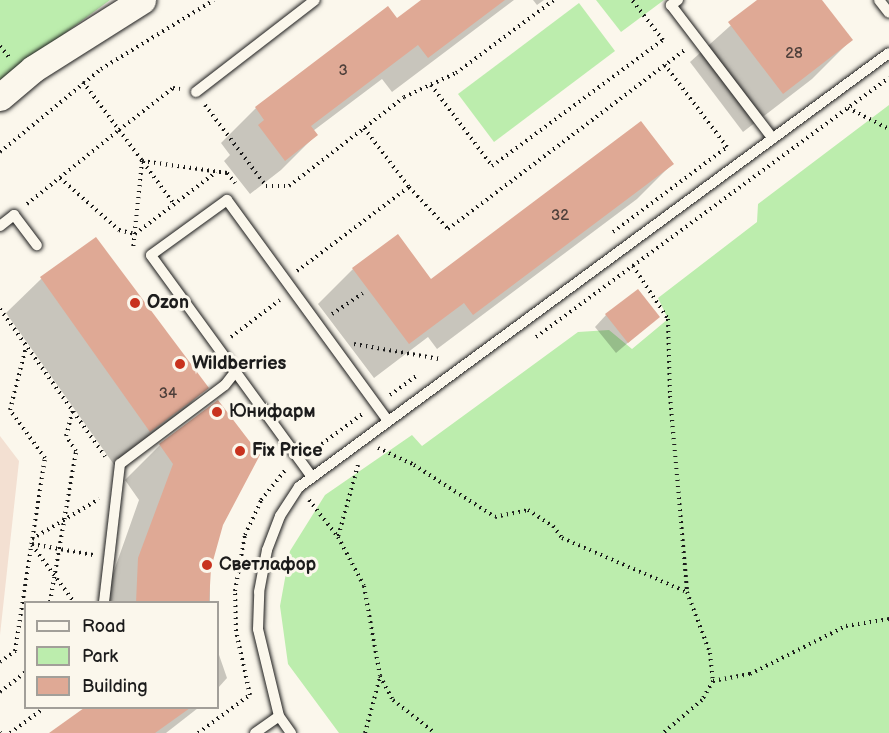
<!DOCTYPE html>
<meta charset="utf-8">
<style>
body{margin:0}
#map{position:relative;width:889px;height:733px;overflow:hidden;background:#fbf7ec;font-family:"Balsamiq Sans",sans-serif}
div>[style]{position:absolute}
.built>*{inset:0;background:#f3e0d2}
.green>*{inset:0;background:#bcedad}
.shadow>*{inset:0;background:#0003}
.building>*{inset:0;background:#dfa995}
.path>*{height:4px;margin-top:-2px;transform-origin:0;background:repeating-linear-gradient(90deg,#1c1c1c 0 1.5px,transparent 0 6px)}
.roads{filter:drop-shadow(0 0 2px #1c1c1c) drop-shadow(0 0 2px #1c1c1c)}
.lane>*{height:10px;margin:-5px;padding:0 5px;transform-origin:5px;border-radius:5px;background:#fbf7ec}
.secondary>*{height:27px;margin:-13.5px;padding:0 13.5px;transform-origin:13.5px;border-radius:13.5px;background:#fbf7ec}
.dots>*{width:16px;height:16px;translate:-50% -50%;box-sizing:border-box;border:3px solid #fbf7ec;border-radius:50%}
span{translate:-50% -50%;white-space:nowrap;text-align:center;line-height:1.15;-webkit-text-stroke:6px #fbf7ec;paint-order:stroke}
.number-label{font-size:15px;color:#4d3f3a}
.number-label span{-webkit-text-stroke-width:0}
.poi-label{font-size:18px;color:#1c1c1c;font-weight:700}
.left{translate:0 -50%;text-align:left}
.legend{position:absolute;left:24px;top:601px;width:195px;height:108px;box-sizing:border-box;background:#fbf7ec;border:2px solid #a29f99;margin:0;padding:8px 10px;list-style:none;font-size:18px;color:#1c1c1c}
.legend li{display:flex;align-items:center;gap:12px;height:30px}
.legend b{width:30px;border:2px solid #a29f99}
</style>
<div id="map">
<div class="built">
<i style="clip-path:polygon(0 436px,19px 461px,0 635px)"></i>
</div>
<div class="green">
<i style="clip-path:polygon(0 0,110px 0,0 81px)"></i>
<i style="clip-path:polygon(596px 0,664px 0,621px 32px)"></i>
<i style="clip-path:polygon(579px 3px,615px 51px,494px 142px,458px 94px)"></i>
<i style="clip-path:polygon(889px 105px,889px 733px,339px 733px,288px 664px,280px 606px,290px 551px,325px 495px,412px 435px,422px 446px,578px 332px,609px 330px,632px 349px,668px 319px,658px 298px,757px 222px,758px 204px)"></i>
</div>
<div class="shadow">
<i style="clip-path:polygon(423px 0,514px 0,392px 92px,382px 79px,313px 131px,316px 135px,281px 170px,250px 194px,224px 161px,230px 155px,221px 143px,256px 108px,387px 8px,397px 20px)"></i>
<i style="clip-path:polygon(533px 0,544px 0,537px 5px)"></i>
<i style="clip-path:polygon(759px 0,820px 0,851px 40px,812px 79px,743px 132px,690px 62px)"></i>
<i style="clip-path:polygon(672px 164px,637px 199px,437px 349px,428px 337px,374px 378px,318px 304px,353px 269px,431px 281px)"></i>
<i style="clip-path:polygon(95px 239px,207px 387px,172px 422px,115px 466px,6px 313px,41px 279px)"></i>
<i style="clip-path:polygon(606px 315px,658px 317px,616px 353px,595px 327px)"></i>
<i style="clip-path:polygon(218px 402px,221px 525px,210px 568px,210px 602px,103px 602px,139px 500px,125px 480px,160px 445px)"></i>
<i style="clip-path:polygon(218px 652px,227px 678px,218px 688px)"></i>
<i style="clip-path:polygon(86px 708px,198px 708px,166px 733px,51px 733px)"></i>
</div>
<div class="building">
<i style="clip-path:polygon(421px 0,505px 0,428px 58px,418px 45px,311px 126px,318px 135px,285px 161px,258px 125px,264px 120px,255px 107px,388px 6px,397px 18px)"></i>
<i style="clip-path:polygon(757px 0,822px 0,853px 40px,783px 94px,728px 22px)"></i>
<i style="clip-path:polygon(641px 121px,674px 164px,473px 315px,464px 303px,409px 344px,352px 268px,398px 234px,431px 279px)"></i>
<i style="clip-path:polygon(96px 237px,209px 388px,150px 432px,40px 277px)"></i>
<i style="clip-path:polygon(638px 289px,660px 317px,628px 343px,605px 314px)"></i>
<i style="clip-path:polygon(218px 400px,260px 455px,223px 525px,211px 568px,209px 603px,136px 603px,138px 558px,173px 464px,159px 444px)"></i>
<i style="clip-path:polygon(84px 708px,190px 708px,155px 733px,49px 733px)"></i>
</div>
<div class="path">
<i style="left:0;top:46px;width:14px;rotate:51deg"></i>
<i style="left:83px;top:82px;width:60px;rotate:53.1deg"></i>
<i style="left:119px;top:130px;width:68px;rotate:-37.9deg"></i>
<i style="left:173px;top:88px;width:7px;rotate:8deg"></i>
<i style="left:431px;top:85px;width:101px;rotate:53deg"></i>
<i style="left:492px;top:166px;width:212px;rotate:-36.4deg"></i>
<i style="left:663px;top:40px;width:51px;rotate:-127.8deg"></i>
<i style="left:205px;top:105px;width:101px;rotate:53deg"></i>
<i style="left:266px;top:186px;width:23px"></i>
<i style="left:289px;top:186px;width:145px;rotate:-37.7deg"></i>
<i style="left:404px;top:97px;width:57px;rotate:-24.8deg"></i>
<i style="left:456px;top:73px;width:122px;rotate:-36.7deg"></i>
<i style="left:848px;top:108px;width:46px;rotate:27.1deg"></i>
<i style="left:364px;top:128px;width:74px;rotate:52.7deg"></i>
<i style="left:0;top:152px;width:131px;rotate:-39.4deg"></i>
<i style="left:101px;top:69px;width:132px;rotate:-31.4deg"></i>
<i style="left:142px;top:161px;width:86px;rotate:8deg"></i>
<i style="left:227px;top:173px;width:13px;rotate:51deg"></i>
<i style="left:143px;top:162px;width:52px;rotate:53.6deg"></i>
<i style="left:60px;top:178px;width:79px;rotate:41.4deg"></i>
<i style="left:119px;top:230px;width:16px;rotate:14deg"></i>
<i style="left:135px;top:234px;width:102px;rotate:-37.4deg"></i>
<i style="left:27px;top:204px;width:118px;rotate:-38.8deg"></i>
<i style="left:119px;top:130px;width:39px;rotate:53deg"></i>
<i style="left:142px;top:161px;width:89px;rotate:95.8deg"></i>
<i style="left:613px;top:232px;width:142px;rotate:-36.7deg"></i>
<i style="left:727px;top:147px;width:103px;rotate:-127.1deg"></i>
<i style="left:633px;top:266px;width:64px;rotate:56.6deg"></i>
<i style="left:668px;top:319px;width:77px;rotate:88.5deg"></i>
<i style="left:670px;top:396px;width:197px;rotate:85deg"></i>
<i style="left:687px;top:592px;width:65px;rotate:69.3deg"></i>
<i style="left:710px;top:653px;width:28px;rotate:84deg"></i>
<i style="left:713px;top:681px;width:22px;rotate:120deg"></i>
<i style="left:702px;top:700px;width:51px;rotate:139.8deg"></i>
<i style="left:297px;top:271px;width:140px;rotate:-36.9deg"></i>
<i style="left:409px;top:187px;width:57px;rotate:47.1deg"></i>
<i style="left:448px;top:229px;width:297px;rotate:-37.1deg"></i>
<i style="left:0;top:309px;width:181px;rotate:54.5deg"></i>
<i style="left:332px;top:314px;width:37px;rotate:-34deg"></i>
<i style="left:231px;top:337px;width:61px;rotate:-37.1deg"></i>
<i style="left:536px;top:337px;width:438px;rotate:-36.3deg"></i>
<i style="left:354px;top:344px;width:87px;rotate:9.9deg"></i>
<i style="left:390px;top:395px;width:34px;rotate:-36deg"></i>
<i style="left:378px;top:448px;width:40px;rotate:25deg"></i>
<i style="left:414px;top:465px;width:96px;rotate:32.7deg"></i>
<i style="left:495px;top:517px;width:34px;rotate:-12deg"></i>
<i style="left:528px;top:510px;width:30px;rotate:33deg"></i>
<i style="left:553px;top:526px;width:15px;rotate:53deg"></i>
<i style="left:562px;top:538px;width:136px;rotate:23.4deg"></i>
<i style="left:312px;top:451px;width:64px;rotate:-36.2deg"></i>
<i style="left:358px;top:465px;width:75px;rotate:105.5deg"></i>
<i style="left:338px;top:537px;width:55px;rotate:62deg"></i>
<i style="left:364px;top:586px;width:91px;rotate:79.9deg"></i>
<i style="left:380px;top:676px;width:27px;rotate:62deg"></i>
<i style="left:393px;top:700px;width:53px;rotate:38.2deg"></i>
<i style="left:309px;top:500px;width:47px;rotate:51.9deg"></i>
<i style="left:32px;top:539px;width:78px;rotate:-30.8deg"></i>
<i style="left:32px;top:544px;width:62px;rotate:10.2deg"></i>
<i style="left:32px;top:545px;width:71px;rotate:53.6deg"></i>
<i style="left:50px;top:602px;width:153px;rotate:-80.2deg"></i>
<i style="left:76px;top:451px;width:18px;rotate:-124deg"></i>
<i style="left:66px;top:436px;width:27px;rotate:-75deg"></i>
<i style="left:0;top:662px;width:19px;rotate:-36deg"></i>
<i style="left:15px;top:651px;width:195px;rotate:-81.2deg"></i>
<i style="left:45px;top:458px;width:59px;rotate:-126.1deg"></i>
<i style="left:10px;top:410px;width:65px;rotate:-75.7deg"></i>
<i style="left:713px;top:681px;width:38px;rotate:-11deg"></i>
<i style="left:750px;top:674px;width:107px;rotate:-26.6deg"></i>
<i style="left:846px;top:626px;width:44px;rotate:-9.2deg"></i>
<i style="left:0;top:692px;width:33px;rotate:-38deg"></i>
<i style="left:0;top:732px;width:1px;rotate:45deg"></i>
<i style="left:10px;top:733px;width:42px;rotate:-36.3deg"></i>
<i style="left:198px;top:733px;width:64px;rotate:-36.2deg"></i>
<i style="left:250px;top:695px;width:66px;rotate:-102.3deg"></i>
<i style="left:236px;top:631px;width:40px;rotate:-91.4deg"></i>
<i style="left:235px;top:591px;width:57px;rotate:-79.9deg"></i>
<i style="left:245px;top:535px;width:38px;rotate:-65deg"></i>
<i style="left:261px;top:500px;width:40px;rotate:-51deg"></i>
<i style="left:365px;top:733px;width:58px;rotate:-75deg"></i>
</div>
<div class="roads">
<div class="lane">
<i style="left:678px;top:0;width:9px;rotate:144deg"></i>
<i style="left:671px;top:5px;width:168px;rotate:52.7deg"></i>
<i style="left:879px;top:0;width:16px;rotate:52deg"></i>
<i style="left:196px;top:92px;width:150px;rotate:-37.7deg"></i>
<i style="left:0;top:226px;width:18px;rotate:-38deg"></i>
<i style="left:14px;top:215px;width:38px;rotate:53deg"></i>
<i style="left:312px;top:477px;width:274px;rotate:-126deg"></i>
<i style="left:151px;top:255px;width:94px;rotate:-35.9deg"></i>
<i style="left:227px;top:200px;width:273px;rotate:53.9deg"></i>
<i style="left:104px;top:602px;width:139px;rotate:-83.4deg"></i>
<i style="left:120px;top:464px;width:131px;rotate:-37deg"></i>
<i style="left:225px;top:385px;width:16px;rotate:-52deg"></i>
<i style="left:279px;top:716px;width:89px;rotate:-103.6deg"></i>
<i style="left:258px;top:629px;width:37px;rotate:-88deg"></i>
<i style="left:259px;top:592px;width:43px;rotate:-79.2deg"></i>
<i style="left:267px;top:550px;width:36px;rotate:-69deg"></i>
<i style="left:280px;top:516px;width:35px;rotate:-57deg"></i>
<i style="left:299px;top:487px;width:732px;rotate:-36.34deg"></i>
<i style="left:255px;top:733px;width:29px;rotate:-35deg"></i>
<i style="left:279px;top:716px;width:21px;rotate:55deg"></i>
</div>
<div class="secondary">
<i style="left:0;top:97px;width:43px;rotate:-40.3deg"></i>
<i style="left:33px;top:69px;width:129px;rotate:-32.3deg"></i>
</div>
</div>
<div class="dots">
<i style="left:135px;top:303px;background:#c8321e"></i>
<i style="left:180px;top:364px;background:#c8321e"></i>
<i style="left:217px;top:412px;background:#c8321e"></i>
<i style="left:240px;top:451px;background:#c8321e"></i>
<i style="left:207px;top:565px;background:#c8321e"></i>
</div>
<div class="number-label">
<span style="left:794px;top:54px">28</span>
<span style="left:343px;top:71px">3</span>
<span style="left:560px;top:216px">32</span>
<span style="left:168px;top:394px">34</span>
</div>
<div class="poi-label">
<span class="left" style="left:147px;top:303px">Ozon</span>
<span class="left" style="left:192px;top:364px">Wildberries</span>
<span class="left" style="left:229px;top:412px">Юнифарм</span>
<span class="left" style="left:252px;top:451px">Fix Price</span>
<span class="left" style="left:219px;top:565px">Светлафор</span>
</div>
<ul class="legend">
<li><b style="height:8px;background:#fbf7ec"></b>Road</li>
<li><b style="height:16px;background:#bcedad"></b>Park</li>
<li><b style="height:16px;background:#dfa995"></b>Building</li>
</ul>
</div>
